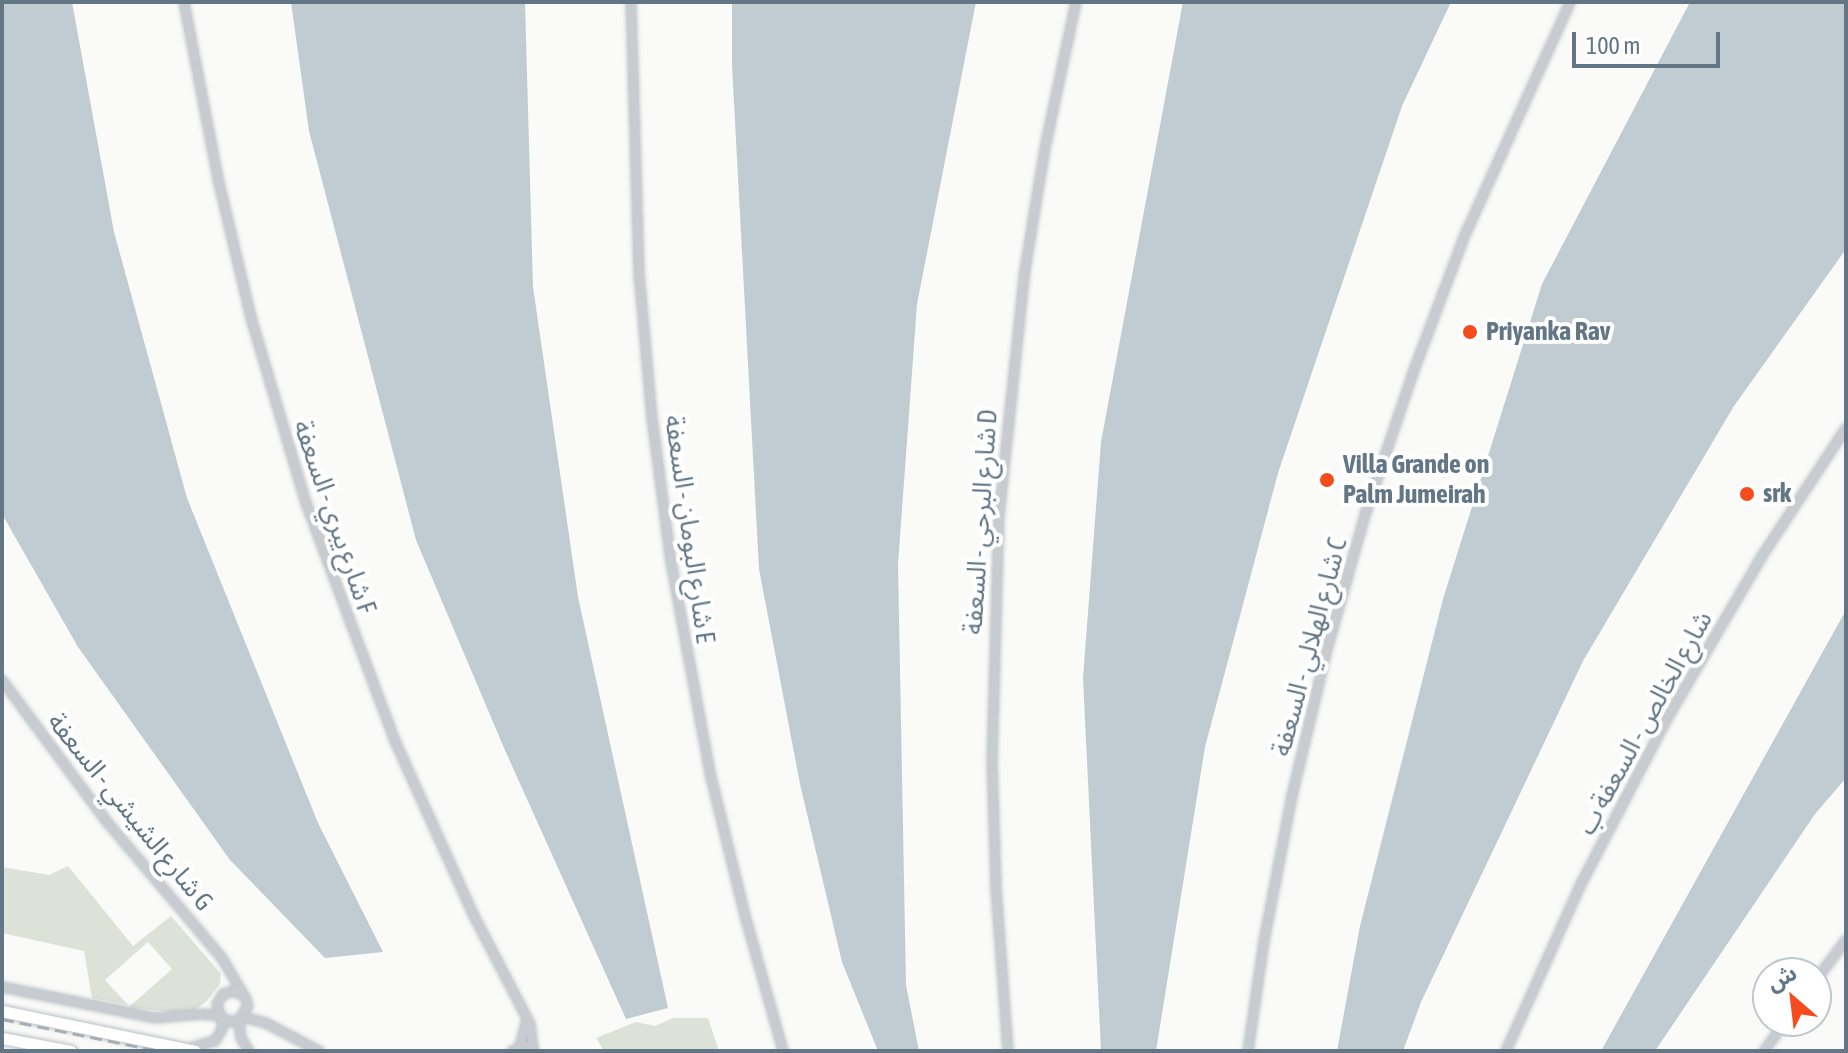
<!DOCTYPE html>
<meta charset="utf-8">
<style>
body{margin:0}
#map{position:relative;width:1848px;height:1053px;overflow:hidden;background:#fafaf8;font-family:"Asap Condensed","Noto Sans Arabic",sans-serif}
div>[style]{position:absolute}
.green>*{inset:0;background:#dce2d8}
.water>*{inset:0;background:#c0ccd1}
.roads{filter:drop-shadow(0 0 2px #b9c0c5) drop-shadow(0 0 2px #b9c0c5)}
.street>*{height:8px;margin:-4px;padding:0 4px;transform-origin:4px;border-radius:4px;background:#c8ccd0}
.secondary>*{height:11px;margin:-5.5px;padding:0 5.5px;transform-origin:5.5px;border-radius:5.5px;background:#fff}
.rail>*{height:3px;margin-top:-1.5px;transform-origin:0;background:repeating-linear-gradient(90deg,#a7afb5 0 12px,transparent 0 18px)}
.dots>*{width:22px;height:22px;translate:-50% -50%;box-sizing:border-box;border:4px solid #fff;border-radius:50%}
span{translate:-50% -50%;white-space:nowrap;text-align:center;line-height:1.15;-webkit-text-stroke:8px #fff;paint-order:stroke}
.poi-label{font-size:26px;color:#627686;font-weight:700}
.left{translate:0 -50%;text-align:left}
.street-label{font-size:26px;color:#627686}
.frame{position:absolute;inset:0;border:4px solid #627686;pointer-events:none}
.north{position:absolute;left:1752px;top:957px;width:80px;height:80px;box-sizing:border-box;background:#fff;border:2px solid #c0c8cf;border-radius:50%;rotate:332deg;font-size:22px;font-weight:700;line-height:32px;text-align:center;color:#627686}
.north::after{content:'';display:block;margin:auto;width:28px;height:36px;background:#f64b1c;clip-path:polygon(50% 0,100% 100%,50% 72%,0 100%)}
.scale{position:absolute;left:1572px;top:32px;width:148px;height:36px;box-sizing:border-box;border:4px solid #627686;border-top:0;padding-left:10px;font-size:24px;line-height:28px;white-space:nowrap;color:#627686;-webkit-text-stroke:6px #fff;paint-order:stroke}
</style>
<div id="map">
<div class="green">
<i style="clip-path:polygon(68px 866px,133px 946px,171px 916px,221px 974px,220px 984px,207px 1001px,195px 1010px,178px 1013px,129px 1007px,172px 969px,148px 942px,105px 980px,128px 1005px,92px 998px,84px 951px,2px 933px,2px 867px,49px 875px)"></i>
<i style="clip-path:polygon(673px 1018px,708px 1018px,719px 1051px,604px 1051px,596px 1038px,636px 1022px,655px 1026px)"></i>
</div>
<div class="water">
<i style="clip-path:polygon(2px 2px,72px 2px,114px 232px,187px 498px,318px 823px,383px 952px,325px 958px,230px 860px,78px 647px,2px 514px)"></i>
<i style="clip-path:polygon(291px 2px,525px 2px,533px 287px,578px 597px,668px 1008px,626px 1019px,504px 748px,416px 540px,309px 131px)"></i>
<i style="clip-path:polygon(732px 2px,976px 2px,917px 304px,898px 564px,906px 985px,919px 1051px,878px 1051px,842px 962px,800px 784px,759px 569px,732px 65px)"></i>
<i style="clip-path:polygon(1183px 2px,1451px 2px,1402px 106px,1278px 473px,1205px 747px,1156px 1051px,1101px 1051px,1083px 678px,1101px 442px)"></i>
<i style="clip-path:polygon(1690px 2px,1846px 2px,1846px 249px,1734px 406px,1583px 661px,1421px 1002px,1403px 1051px,1337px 1051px,1360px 926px,1443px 599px,1542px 284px)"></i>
<i style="clip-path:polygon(1846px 610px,1846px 778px,1815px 814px,1655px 1051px,1601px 1051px)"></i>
</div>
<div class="roads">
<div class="street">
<i style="left:184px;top:2px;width:184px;rotate:79.1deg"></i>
<i style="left:219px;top:183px;width:142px;rotate:76.6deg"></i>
<i style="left:252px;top:321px;width:190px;rotate:73.5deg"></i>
<i style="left:306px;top:503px;width:254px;rotate:69.5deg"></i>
<i style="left:395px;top:741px;width:190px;rotate:65.7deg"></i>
<i style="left:473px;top:914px;width:124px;rotate:62.6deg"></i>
<i style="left:530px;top:1024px;width:26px;rotate:83deg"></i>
<i style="left:631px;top:2px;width:271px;rotate:88.3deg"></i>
<i style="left:639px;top:273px;width:146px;rotate:84.9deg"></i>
<i style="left:652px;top:418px;width:145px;rotate:82.5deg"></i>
<i style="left:671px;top:562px;width:219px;rotate:79.5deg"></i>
<i style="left:711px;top:777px;width:146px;rotate:76.2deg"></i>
<i style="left:746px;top:919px;width:137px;rotate:74.3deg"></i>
<i style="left:2px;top:680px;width:177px;rotate:53.5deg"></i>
<i style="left:107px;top:822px;width:178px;rotate:49.8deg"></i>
<i style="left:222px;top:958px;width:48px;rotate:59.7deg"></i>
<i style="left:246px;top:999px;width:7px;rotate:74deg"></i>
<i style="left:248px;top:1006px;width:17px;rotate:123deg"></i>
<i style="left:239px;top:1020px;width:9px;rotate:167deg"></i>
<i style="left:230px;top:1022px;width:12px;rotate:-149deg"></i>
<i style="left:220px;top:1016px;width:12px;rotate:-104deg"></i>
<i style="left:217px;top:1004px;width:12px;rotate:-59deg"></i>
<i style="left:223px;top:994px;width:11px;rotate:-15deg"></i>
<i style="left:234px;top:991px;width:11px;rotate:27deg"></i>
<i style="left:1816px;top:980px;width:50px;rotate:-53.1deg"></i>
<i style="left:2px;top:987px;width:157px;rotate:11.4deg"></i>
<i style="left:156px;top:1018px;width:46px;rotate:-5deg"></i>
<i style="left:202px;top:1014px;width:18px;rotate:6deg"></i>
<i style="left:243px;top:1017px;width:24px;rotate:15deg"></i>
<i style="left:266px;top:1023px;width:60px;rotate:27.8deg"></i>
<i style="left:239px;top:1020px;width:18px;rotate:84deg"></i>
<i style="left:241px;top:1038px;width:15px;rotate:58deg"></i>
<i style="left:520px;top:1046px;width:28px;rotate:-75deg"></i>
<i style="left:190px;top:1048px;width:26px;rotate:-16deg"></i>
<i style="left:215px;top:1041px;width:14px;rotate:-60deg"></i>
<i style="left:222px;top:1029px;width:11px;rotate:-90deg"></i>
<i style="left:512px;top:1051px;width:14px;rotate:-21deg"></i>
<i style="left:525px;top:1046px;width:10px;rotate:29deg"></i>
<i style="left:1008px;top:1051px;width:164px;rotate:-94.2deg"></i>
<i style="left:996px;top:887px;width:124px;rotate:-91.8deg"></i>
<i style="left:992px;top:763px;width:247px;rotate:-88.4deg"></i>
<i style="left:999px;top:516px;width:247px;rotate:-84deg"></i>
<i style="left:1025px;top:270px;width:124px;rotate:-80.7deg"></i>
<i style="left:1045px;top:148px;width:149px;rotate:-78deg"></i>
<i style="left:1248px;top:1051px;width:111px;rotate:-81.7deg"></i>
<i style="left:1264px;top:941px;width:148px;rotate:-79.1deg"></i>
<i style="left:1292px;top:796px;width:147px;rotate:-76.6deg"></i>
<i style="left:1326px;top:653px;width:147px;rotate:-74.2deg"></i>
<i style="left:1366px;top:512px;width:147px;rotate:-71.3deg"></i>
<i style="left:1413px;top:373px;width:147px;rotate:-69.4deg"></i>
<i style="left:1465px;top:235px;width:256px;rotate:-65.7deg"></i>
<i style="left:1506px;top:1051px;width:185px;rotate:-65.8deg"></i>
<i style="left:1582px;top:882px;width:186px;rotate:-62.5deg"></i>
<i style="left:1668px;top:717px;width:186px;rotate:-59.7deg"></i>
<i style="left:1762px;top:556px;width:153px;rotate:-56.7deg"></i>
<i style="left:1764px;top:1051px;width:37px;rotate:-54deg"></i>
</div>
<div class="secondary">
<i style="left:2px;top:1011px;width:197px;rotate:11.7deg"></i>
<i style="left:2px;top:1038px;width:70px;rotate:10.7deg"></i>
</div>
</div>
<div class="rail">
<i style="left:2px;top:1019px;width:160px;rotate:11.5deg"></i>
</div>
<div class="dots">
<i style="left:1470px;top:332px;background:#f64b1c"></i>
<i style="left:1327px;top:480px;background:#f64b1c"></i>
<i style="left:1747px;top:494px;background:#f64b1c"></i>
</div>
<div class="poi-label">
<span class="left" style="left:1486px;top:332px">Priyanka Rav</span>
<span class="left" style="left:1343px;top:480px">Villa Grande on<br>Palm Jumeirah</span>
<span class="left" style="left:1763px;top:494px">srk</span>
</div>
<div class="street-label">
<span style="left:334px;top:517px;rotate:71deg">شارع يبري - السعفة F</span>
<span style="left:981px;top:522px;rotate:-86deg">شارع البرحي - السعفة D</span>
<span style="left:689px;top:529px;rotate:82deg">شارع البومان - السعفة E</span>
<span style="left:1310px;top:647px;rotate:-75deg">شارع الهلالي - السعفة C</span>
<span style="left:1645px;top:723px;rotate:-61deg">شارع الخالص - السعفة ب</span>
<span style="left:130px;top:812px;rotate:51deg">شارع الشيشي - السعفة G</span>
</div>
<div class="frame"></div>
<div class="north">ش</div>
<div class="scale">100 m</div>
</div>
